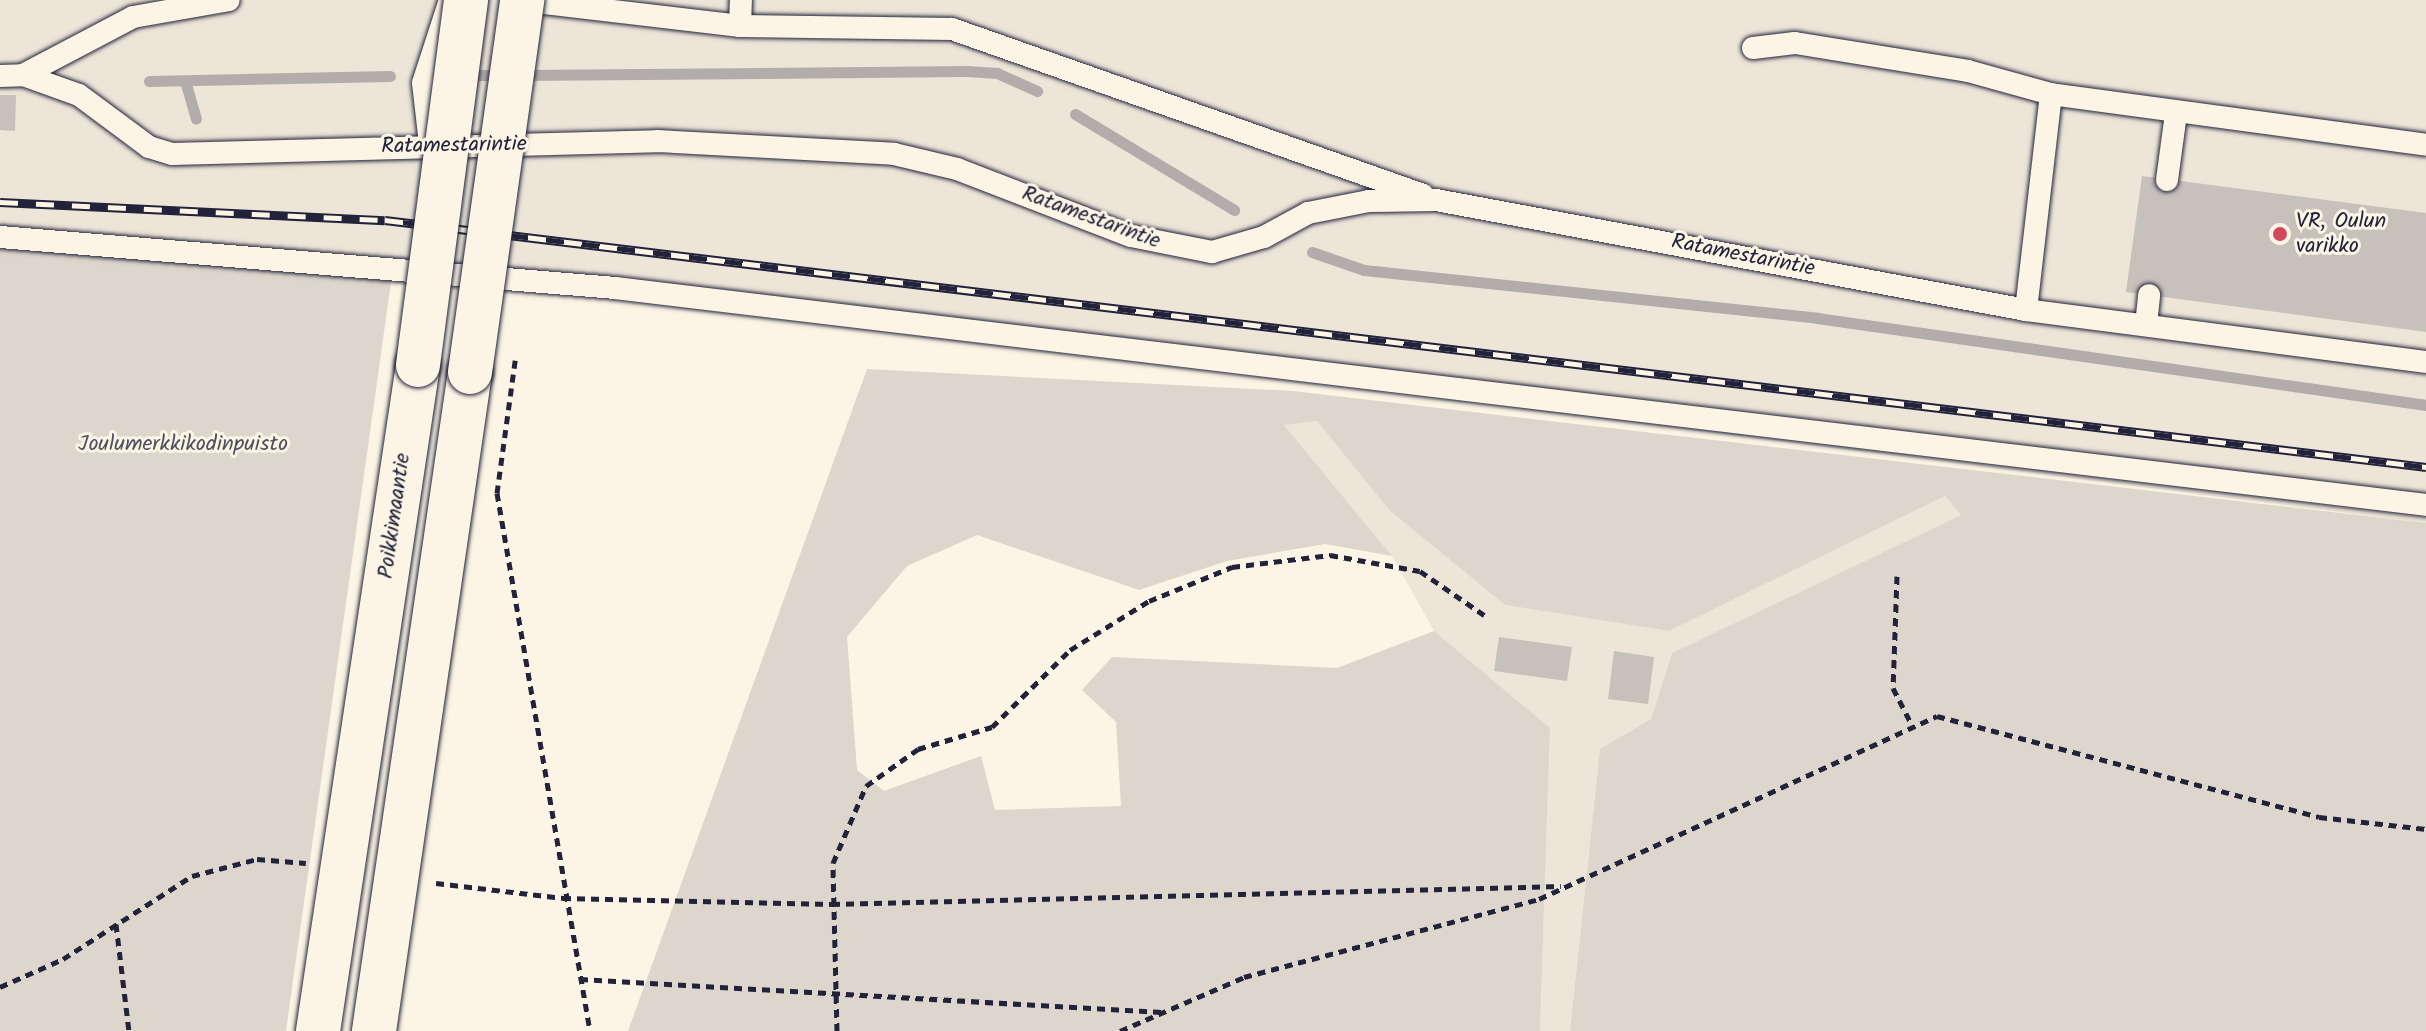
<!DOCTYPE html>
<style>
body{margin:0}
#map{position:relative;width:2426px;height:1031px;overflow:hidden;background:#fcf5e5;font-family:Kalam,sans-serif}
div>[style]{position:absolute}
.built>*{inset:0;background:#ece5d8}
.green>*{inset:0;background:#dcd6cc}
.stream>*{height:11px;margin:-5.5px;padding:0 5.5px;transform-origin:5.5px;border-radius:5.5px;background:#b2adab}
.building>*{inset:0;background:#c6c1bb}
.path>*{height:5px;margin-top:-2.5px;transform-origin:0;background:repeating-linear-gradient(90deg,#22223b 0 8px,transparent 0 14px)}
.roads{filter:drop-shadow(0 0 2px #22223b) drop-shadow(0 0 2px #22223b)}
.service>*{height:22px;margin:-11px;padding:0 11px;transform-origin:11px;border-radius:11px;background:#fcf5e5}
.primary>*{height:44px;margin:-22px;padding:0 22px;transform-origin:22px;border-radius:22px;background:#fcf5e5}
.rail>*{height:9px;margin-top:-4.5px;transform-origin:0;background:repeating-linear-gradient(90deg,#fcf5e5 0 18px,#22223b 0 36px);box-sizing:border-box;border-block:2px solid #22223b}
.path-bridge>*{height:5px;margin-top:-2.5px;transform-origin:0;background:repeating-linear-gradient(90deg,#22223b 0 8px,transparent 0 14px)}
.bridges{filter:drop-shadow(0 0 2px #22223b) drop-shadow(0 0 2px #22223b)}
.primary-bridge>*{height:44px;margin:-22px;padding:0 22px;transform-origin:22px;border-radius:22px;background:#fcf5e5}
.dots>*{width:22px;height:22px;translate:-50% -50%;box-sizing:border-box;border:4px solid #fcf5e5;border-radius:50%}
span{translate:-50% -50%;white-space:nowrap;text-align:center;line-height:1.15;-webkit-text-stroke:6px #fcf5e5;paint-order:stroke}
.street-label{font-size:22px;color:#22223b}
.poi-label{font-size:22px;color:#22223b}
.left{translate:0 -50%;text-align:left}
.park-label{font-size:22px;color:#504f5f}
</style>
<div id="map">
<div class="built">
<i style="clip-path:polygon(0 0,2426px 0,2426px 523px,385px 265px,0 263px)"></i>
<i style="clip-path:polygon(1317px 421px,1389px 510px,1505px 605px,1669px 631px,1945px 496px,1961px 515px,1672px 653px,1651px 719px,1600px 750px,1570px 1031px,1540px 1031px,1550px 728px,1434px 631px,1392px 556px,1284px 425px)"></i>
</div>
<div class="green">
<i style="clip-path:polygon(0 249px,392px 275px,286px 1031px,0 1031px)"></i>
<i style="clip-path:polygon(867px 369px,1293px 391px,2426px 523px,2426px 1031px,1570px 1031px,1600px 749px,1651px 719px,1672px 653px,1961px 515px,1945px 496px,1669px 631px,1505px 605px,1389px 510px,1317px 421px,1284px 425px,1392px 556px,1325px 544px,1227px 561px,1139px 590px,977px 535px,907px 566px,847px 637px,857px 770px,884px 791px,981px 756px,995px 810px,1121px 806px,1116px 722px,1082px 690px,1112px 657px,1337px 668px,1434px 631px,1550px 728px,1540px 1031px,628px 1031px)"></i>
</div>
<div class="stream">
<i style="left:465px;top:75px;width:39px"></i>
<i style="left:521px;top:75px;width:446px;rotate:-0.5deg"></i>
<i style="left:967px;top:71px;width:30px;rotate:4deg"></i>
<i style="left:997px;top:73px;width:44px;rotate:24.2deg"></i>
<i style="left:149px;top:81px;width:241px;rotate:-1.2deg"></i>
<i style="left:186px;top:84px;width:36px;rotate:74deg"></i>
<i style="left:1075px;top:114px;width:186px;rotate:31.1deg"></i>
<i style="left:1312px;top:252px;width:55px;rotate:19.1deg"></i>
<i style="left:1364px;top:270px;width:456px;rotate:6deg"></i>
<i style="left:1817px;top:318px;width:615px;rotate:8.13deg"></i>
</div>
<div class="building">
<i style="clip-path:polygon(0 95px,16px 95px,15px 131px,0 130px)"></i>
<i style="clip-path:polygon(2142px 176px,2426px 213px,2426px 332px,2126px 292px)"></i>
<i style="clip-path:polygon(1499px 637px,1572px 647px,1567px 681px,1494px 671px)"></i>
<i style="clip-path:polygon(1614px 651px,1654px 657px,1648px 704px,1608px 699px)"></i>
</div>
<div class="path">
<i style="left:497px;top:493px;width:546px;rotate:80.19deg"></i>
<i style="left:1897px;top:576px;width:112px;rotate:92deg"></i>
<i style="left:1893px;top:688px;width:44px;rotate:62.9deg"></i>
<i style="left:436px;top:883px;width:128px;rotate:6.7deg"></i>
<i style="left:563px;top:898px;width:269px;rotate:1.3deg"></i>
<i style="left:832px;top:904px;width:729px;rotate:-1.41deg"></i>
<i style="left:116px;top:924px;width:108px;rotate:83.1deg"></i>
<i style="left:580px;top:979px;width:583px;rotate:3.25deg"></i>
<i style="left:0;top:987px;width:69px;rotate:-24deg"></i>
<i style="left:63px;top:959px;width:153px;rotate:-32.8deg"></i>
<i style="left:192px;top:876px;width:67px;rotate:-14.7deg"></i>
<i style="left:257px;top:859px;width:49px;rotate:4.7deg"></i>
<i style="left:837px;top:1031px;width:168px;rotate:-91.4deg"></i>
<i style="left:833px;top:863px;width:84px;rotate:-66.8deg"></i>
<i style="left:866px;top:786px;width:64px;rotate:-35.4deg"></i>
<i style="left:918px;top:749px;width:77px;rotate:-16.6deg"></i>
<i style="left:992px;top:727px;width:110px;rotate:-44.6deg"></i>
<i style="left:1070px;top:650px;width:93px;rotate:-31.8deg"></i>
<i style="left:1149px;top:601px;width:90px;rotate:-22.3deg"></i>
<i style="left:1232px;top:567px;width:99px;rotate:-7deg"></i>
<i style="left:1330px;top:555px;width:91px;rotate:10.1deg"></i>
<i style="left:1420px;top:571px;width:78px;rotate:34.5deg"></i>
<i style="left:1120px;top:1031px;width:135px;rotate:-23.5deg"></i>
<i style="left:1244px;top:977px;width:305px;rotate:-14.8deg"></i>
<i style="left:1539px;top:899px;width:438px;rotate:-24.7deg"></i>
<i style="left:1937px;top:716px;width:395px;rotate:14.8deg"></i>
<i style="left:2319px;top:817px;width:108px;rotate:6.4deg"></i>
</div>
<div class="roads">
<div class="service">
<i style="left:519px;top:0;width:223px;rotate:6.7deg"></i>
<i style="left:740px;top:26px;width:212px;rotate:0.8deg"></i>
<i style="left:952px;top:29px;width:499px;rotate:19.4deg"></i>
<i style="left:740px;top:26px;width:26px;rotate:-88deg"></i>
<i style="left:1753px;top:48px;width:42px;rotate:-6.8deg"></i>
<i style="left:1795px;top:43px;width:175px;rotate:9.2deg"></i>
<i style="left:1968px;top:71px;width:86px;rotate:15.5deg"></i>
<i style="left:2051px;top:94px;width:378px;rotate:7.7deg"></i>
<i style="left:23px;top:75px;width:124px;rotate:-27.8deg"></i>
<i style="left:133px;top:17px;width:97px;rotate:-10deg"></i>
<i style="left:0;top:76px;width:23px;rotate:-2deg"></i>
<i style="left:23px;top:75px;width:59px;rotate:19.7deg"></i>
<i style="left:79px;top:95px;width:87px;rotate:36.6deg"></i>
<i style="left:149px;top:147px;width:24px;rotate:17deg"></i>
<i style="left:172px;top:154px;width:485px;rotate:-1.5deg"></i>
<i style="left:657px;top:141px;width:237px;rotate:3.1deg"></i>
<i style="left:894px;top:154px;width:65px;rotate:13.4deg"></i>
<i style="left:957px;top:169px;width:186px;rotate:21.1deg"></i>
<i style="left:1131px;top:236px;width:83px;rotate:11.2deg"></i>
<i style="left:1212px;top:252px;width:54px;rotate:-16.1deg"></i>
<i style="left:1264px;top:237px;width:50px;rotate:-28.6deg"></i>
<i style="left:1308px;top:213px;width:62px;rotate:-11.1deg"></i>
<i style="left:1369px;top:201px;width:67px;rotate:-0.9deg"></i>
<i style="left:1436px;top:200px;width:600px;rotate:10.56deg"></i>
<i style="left:2026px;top:310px;width:403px;rotate:7.4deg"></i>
<i style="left:430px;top:144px;width:61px;rotate:-96.5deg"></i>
<i style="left:423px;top:83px;width:87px;rotate:-72deg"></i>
<i style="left:2167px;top:180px;width:68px;rotate:-82.3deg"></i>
<i style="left:0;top:237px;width:617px;rotate:4.74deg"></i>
<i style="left:615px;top:288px;width:1824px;rotate:6.83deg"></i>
<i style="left:2026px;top:310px;width:217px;rotate:-83.4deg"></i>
<i style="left:2146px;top:325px;width:30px;rotate:-84deg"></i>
</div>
<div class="primary">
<i style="left:318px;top:1031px;width:673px;rotate:-81.46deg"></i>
<i style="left:374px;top:1031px;width:666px;rotate:-81.71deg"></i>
</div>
</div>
<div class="rail">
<i style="left:0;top:202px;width:385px;rotate:2.7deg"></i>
<i style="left:385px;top:220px;width:2056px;rotate:6.9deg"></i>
</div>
<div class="path-bridge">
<i style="left:497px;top:493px;width:140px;rotate:-82.2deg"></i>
</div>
<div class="bridges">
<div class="primary-bridge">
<i style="left:418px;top:365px;width:368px;rotate:-82.5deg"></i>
<i style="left:470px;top:372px;width:376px;rotate:-82deg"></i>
</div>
</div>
<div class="dots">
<i style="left:2280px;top:234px;background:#d1495b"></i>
</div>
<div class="street-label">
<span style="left:454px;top:146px;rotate:-1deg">Ratamestarintie</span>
<span style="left:1091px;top:218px;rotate:20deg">Ratamestarintie</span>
<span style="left:1743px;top:256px;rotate:11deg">Ratamestarintie</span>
<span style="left:395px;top:516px;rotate:-82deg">Poikkimaantie</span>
</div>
<div class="poi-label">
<span class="left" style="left:2296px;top:234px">VR, Oulun<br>varikko</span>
</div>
<div class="park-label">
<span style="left:183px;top:445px">Joulumerkkikodinpuisto</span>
</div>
</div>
